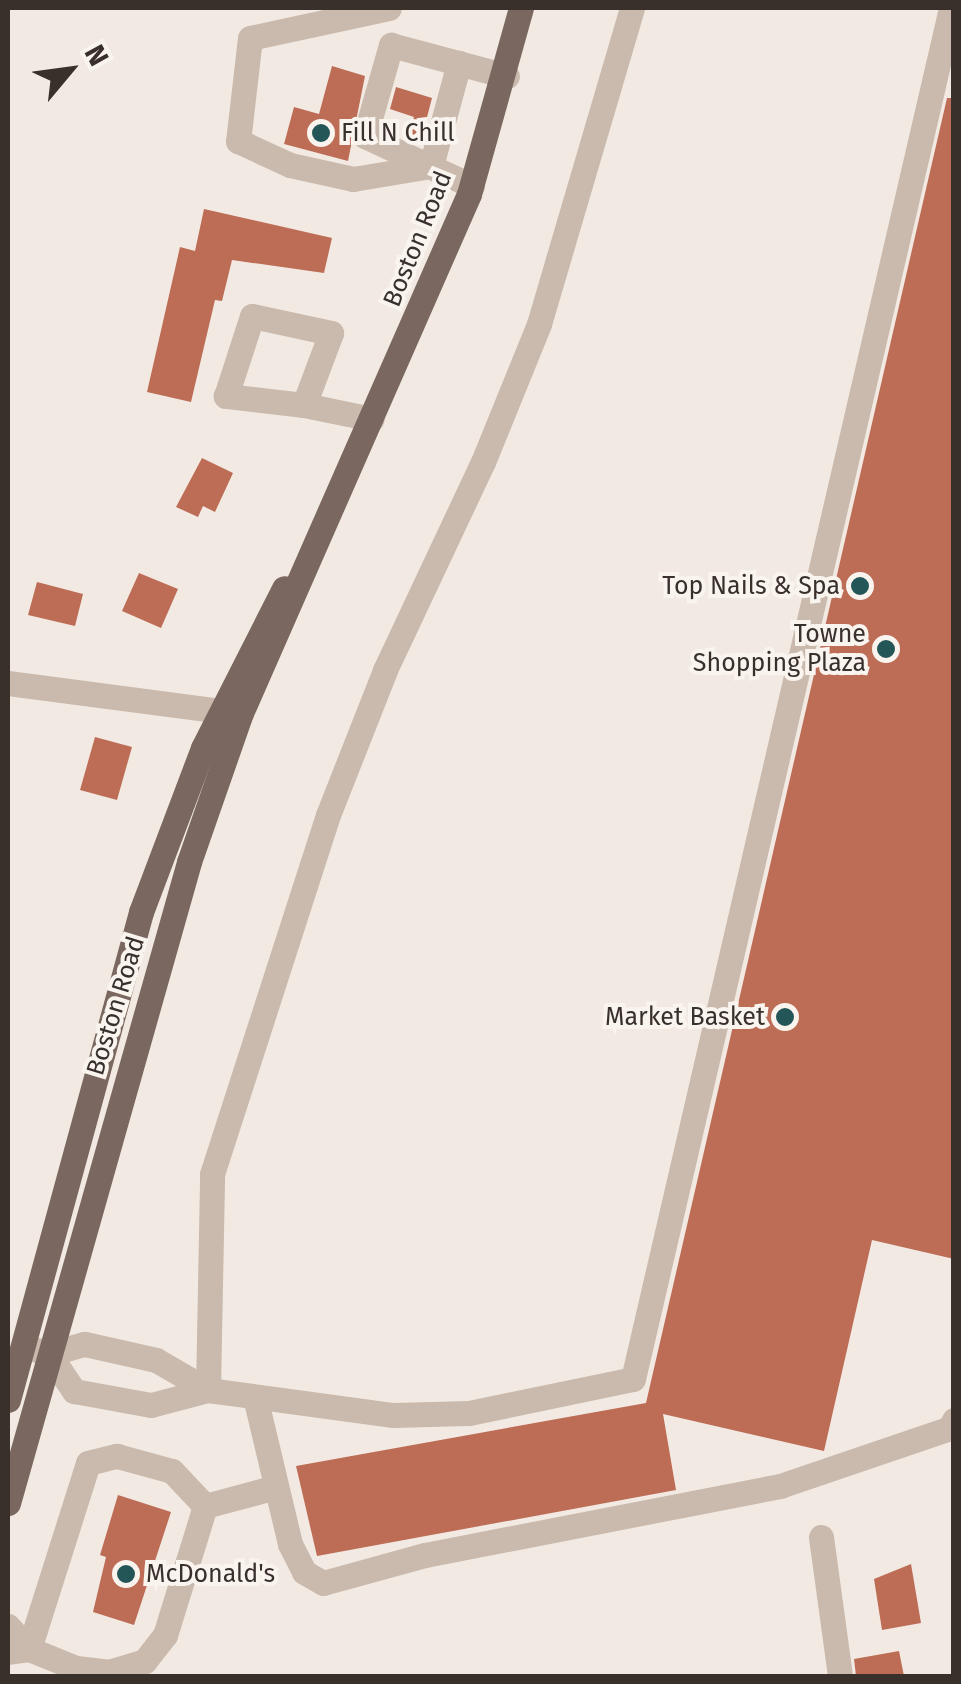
<!DOCTYPE html>
<style>
body{margin:0}
#map{position:relative;width:961px;height:1684px;overflow:hidden;background:#f2eae2;font-family:"Fira Sans",sans-serif}
div>[style]{position:absolute}
.building>*{inset:0;background:#bd6c56}
.minor>*{height:25px;margin:-12.5px;padding:0 12.5px;transform-origin:12.5px;border-radius:12.5px;background:#cabaae}
.major>*{height:25px;margin:-12.5px;padding:0 12.5px;transform-origin:12.5px;border-radius:12.5px;background:#7a675f}
.dots>*{width:28px;height:28px;translate:-50% -50%;box-sizing:border-box;border:5px solid #faf4ef;border-radius:50%}
span{translate:-50% -50%;white-space:nowrap;text-align:center;line-height:1.15;-webkit-text-stroke:8px #faf4ef;paint-order:stroke}
.poi-label{font-size:25px;color:#39302c}
.left{translate:0 -50%;text-align:left}
.right{translate:-100% -50%;text-align:right}
.street-label{font-size:25px;color:#39302c}
.frame{position:absolute;inset:0;border:10px solid #39302c;pointer-events:none}
.north{position:absolute;left:20px;top:20px;width:100px;height:100px;-webkit-text-stroke:8px #faf4ef;paint-order:stroke;rotate:61deg;font-size:28px;font-weight:700;line-height:40px;text-align:center;color:#39302c}
.north::after{content:'';display:block;margin:auto;width:35px;height:45px;background:#39302c;clip-path:polygon(50% 0,100% 100%,50% 72%,0 100%)}
</style>
<div id="map">
<div class="building">
<i style="clip-path:polygon(332px 66px,365px 76px,348px 161px,284px 144px,294px 107px,319px 114px)"></i>
<i style="clip-path:polygon(396px 87px,432px 98px,420px 144px,407px 138px,414px 117px,390px 109px)"></i>
<i style="clip-path:polygon(947px 98px,954px 98px,954px 1259px,872px 1240px,824px 1451px,663px 1414px,676px 1490px,317px 1556px,296px 1466px,646px 1403px)"></i>
<i style="clip-path:polygon(204px 209px,332px 238px,324px 273px,232px 260px,222px 301px,215px 300px,191px 402px,147px 392px,180px 247px,195px 251px)"></i>
<i style="clip-path:polygon(202px 458px,233px 473px,215px 512px,203px 506px,198px 517px,176px 507px)"></i>
<i style="clip-path:polygon(139px 573px,178px 589px,161px 628px,122px 611px)"></i>
<i style="clip-path:polygon(37px 582px,83px 594px,75px 626px,28px 615px)"></i>
<i style="clip-path:polygon(95px 737px,132px 747px,117px 800px,80px 790px)"></i>
<i style="clip-path:polygon(118px 1495px,171px 1512px,134px 1625px,93px 1612px,106px 1557px,100px 1555px)"></i>
<i style="clip-path:polygon(911px 1564px,921px 1623px,882px 1630px,874px 1579px)"></i>
<i style="clip-path:polygon(899px 1651px,904px 1676px,856px 1676px,854px 1659px)"></i>
</div>
<div class="minor">
<i style="left:389px;top:8px;width:142px;rotate:167.8deg"></i>
<i style="left:250px;top:38px;width:104px;rotate:96.6deg"></i>
<i style="left:238px;top:141px;width:57px;rotate:24.8deg"></i>
<i style="left:290px;top:165px;width:65px;rotate:12.5deg"></i>
<i style="left:353px;top:179px;width:79px;rotate:-9.5deg"></i>
<i style="left:431px;top:166px;width:107px;rotate:-74.8deg"></i>
<i style="left:472px;top:186px;width:118px;rotate:-155deg"></i>
<i style="left:365px;top:136px;width:95px;rotate:-74.1deg"></i>
<i style="left:391px;top:45px;width:120px;rotate:15deg"></i>
<i style="left:304px;top:405px;width:79px;rotate:-173.4deg"></i>
<i style="left:226px;top:396px;width:84px;rotate:-72deg"></i>
<i style="left:252px;top:316px;width:81px;rotate:12.1deg"></i>
<i style="left:331px;top:333px;width:77px;rotate:110.6deg"></i>
<i style="left:304px;top:405px;width:69px;rotate:11.6deg"></i>
<i style="left:8px;top:683px;width:214px;rotate:7.5deg"></i>
<i style="left:37px;top:1350px;width:13px;rotate:18deg"></i>
<i style="left:49px;top:1354px;width:45px;rotate:56deg"></i>
<i style="left:74px;top:1391px;width:78px;rotate:10.3deg"></i>
<i style="left:151px;top:1405px;width:59px;rotate:-14.7deg"></i>
<i style="left:49px;top:1354px;width:37px;rotate:-16deg"></i>
<i style="left:85px;top:1344px;width:73px;rotate:12.7deg"></i>
<i style="left:156px;top:1360px;width:60px;rotate:30deg"></i>
<i style="left:208px;top:1390px;width:187px;rotate:7.7deg"></i>
<i style="left:393px;top:1415px;width:76px;rotate:-1.5deg"></i>
<i style="left:469px;top:1413px;width:167px;rotate:-11.7deg"></i>
<i style="left:633px;top:1379px;width:1407px;rotate:-76.94deg"></i>
<i style="left:208px;top:1390px;width:216px;rotate:-88.9deg"></i>
<i style="left:212px;top:1174px;width:377px;rotate:-72.1deg"></i>
<i style="left:328px;top:815px;width:156px;rotate:-68.5deg"></i>
<i style="left:385px;top:670px;width:230px;rotate:-64.8deg"></i>
<i style="left:483px;top:462px;width:149px;rotate:-67.9deg"></i>
<i style="left:539px;top:324px;width:329px;rotate:-73.6deg"></i>
<i style="left:256px;top:1401px;width:147px;rotate:76.6deg"></i>
<i style="left:290px;top:1544px;width:31px;rotate:63deg"></i>
<i style="left:304px;top:1572px;width:22px;rotate:30deg"></i>
<i style="left:323px;top:1583px;width:106px;rotate:-15.4deg"></i>
<i style="left:425px;top:1555px;width:362px;rotate:-11deg"></i>
<i style="left:780px;top:1486px;width:180px;rotate:-18.8deg"></i>
<i style="left:950px;top:1428px;width:9px;rotate:-63deg"></i>
<i style="left:117px;top:1456px;width:57px;rotate:15.3deg"></i>
<i style="left:172px;top:1471px;width:48px;rotate:46.7deg"></i>
<i style="left:205px;top:1506px;width:135px;rotate:107.2deg"></i>
<i style="left:165px;top:1635px;width:33px;rotate:128deg"></i>
<i style="left:145px;top:1661px;width:37px;rotate:163deg"></i>
<i style="left:110px;top:1672px;width:34px;rotate:-173deg"></i>
<i style="left:76px;top:1668px;width:51px;rotate:-158deg"></i>
<i style="left:29px;top:1649px;width:195px;rotate:-72.4deg"></i>
<i style="left:88px;top:1463px;width:30px;rotate:-14deg"></i>
<i style="left:205px;top:1506px;width:73px;rotate:-15deg"></i>
<i style="left:821px;top:1537px;width:140px;rotate:82.2deg"></i>
<i style="left:8px;top:1626px;width:31px;rotate:48deg"></i>
<i style="left:29px;top:1649px;width:21px;rotate:172deg"></i>
</div>
<div class="major">
<i style="left:8px;top:1400px;width:506px;rotate:-74.75deg"></i>
<i style="left:141px;top:912px;width:175px;rotate:-69.3deg"></i>
<i style="left:203px;top:748px;width:179px;rotate:-63.1deg"></i>
<i style="left:8px;top:1503px;width:666px;rotate:-74.23deg"></i>
<i style="left:189px;top:862px;width:158px;rotate:-70.8deg"></i>
<i style="left:241px;top:713px;width:567px;rotate:-66.28deg"></i>
<i style="left:469px;top:194px;width:193px;rotate:-74.4deg"></i>
</div>
<div class="dots">
<i style="left:321px;top:133px;background:#245658"></i>
<i style="left:860px;top:586px;background:#245658"></i>
<i style="left:886px;top:649px;background:#245658"></i>
<i style="left:785px;top:1017px;background:#245658"></i>
<i style="left:126px;top:1574px;background:#245658"></i>
</div>
<div class="poi-label">
<span class="left" style="left:341px;top:133px">Fill N Chill</span>
<span class="right" style="left:840px;top:586px">Top Nails &amp; Spa</span>
<span class="right" style="left:866px;top:649px">Towne<br>Shopping Plaza</span>
<span class="right" style="left:765px;top:1017px">Market Basket</span>
<span class="left" style="left:146px;top:1574px">McDonald's</span>
</div>
<div class="street-label">
<span style="left:418px;top:239px;rotate:-68deg">Boston Road</span>
<span style="left:116px;top:1006px;rotate:-73deg">Boston Road</span>
</div>
<div class="frame"></div>
<div class="north">N</div>
</div>
